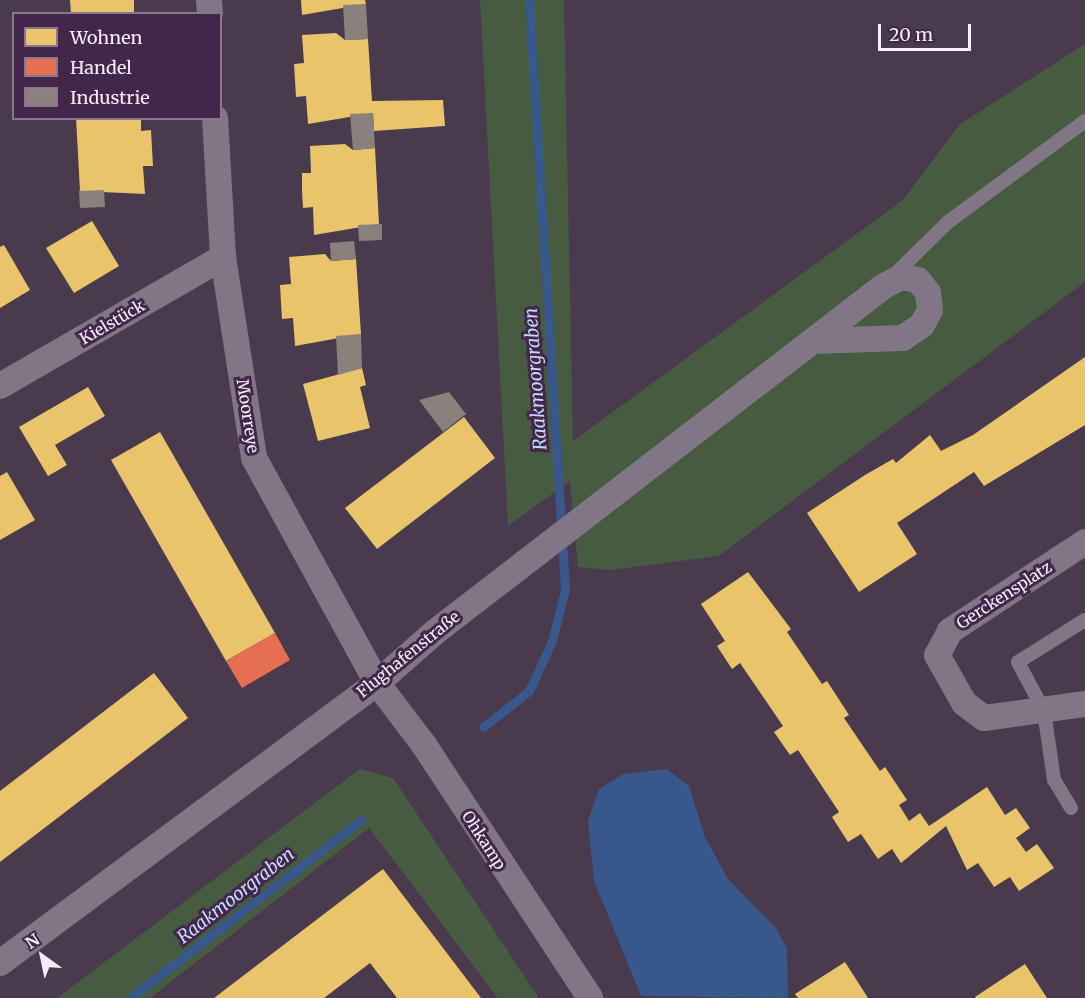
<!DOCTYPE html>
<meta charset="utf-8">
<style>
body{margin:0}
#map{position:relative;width:1085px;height:998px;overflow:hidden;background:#493a4d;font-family:Merriweather,serif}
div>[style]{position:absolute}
.green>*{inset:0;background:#465b3f}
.water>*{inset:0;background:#38578a}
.homes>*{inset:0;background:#e9c46a}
.shops>*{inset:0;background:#e76f51}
.industry>*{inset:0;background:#8a817c}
.stream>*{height:9px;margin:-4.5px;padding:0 4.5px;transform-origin:4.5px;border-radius:4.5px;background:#38578a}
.service>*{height:14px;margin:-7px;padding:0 7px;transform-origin:7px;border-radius:7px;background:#817685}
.minor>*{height:26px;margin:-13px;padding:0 13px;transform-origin:13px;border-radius:13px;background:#817685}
span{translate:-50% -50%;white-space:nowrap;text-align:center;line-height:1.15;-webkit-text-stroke:6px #42274a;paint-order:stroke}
.street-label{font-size:16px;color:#f9ecfd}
.water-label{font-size:18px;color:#c6dcfc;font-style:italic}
.legend{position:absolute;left:12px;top:12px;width:210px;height:108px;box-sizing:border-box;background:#42274a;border:2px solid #8b7692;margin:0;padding:8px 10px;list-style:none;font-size:18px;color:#f9ecfd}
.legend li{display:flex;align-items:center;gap:12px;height:30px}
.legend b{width:30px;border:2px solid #8b7692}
.north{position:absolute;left:12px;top:926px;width:60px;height:60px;-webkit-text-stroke:4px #42274a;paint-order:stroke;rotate:327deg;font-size:16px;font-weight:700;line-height:24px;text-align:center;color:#f9ecfd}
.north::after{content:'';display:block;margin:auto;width:21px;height:27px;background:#f9ecfd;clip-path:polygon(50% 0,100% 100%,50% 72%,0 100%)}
.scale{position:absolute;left:878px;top:24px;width:93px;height:27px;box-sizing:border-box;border:3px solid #f9ecfd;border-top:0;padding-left:8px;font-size:18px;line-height:21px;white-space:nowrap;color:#f9ecfd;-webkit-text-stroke:4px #42274a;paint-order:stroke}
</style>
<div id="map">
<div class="green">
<i style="clip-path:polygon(480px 0,564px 0,573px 441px,903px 200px,959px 125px,1085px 44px,1085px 282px,719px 556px,611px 570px,578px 567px,570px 481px,508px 526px)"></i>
<i style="clip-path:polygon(360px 769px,393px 778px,539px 998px,498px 998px,369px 828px,150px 998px,57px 998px)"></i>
</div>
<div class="water">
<i style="clip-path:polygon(667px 769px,689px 786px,705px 837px,728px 879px,776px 928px,787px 949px,788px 998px,641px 996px,594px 881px,588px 821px,599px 789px,623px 774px)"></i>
</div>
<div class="homes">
<i style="clip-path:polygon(70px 0,134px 0,134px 14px,71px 14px)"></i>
<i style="clip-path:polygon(301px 0,365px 0,366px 4px,302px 15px)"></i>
<i style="clip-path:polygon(336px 33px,345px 40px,368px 39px,372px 101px,443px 100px,445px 126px,374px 131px,373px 113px,308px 124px,306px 96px,296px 97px,294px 64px,304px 63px,302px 35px)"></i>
<i style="clip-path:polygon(76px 118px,141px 118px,141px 131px,151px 130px,153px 166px,143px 166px,145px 194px,80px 191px)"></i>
<i style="clip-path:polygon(345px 144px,353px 150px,375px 148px,379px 224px,314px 235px,313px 207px,303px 208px,302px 191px,302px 173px,311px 173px,310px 146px)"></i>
<i style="clip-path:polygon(92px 221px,119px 266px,74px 293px,46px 248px)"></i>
<i style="clip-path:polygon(4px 245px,30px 290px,0 308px,0 247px)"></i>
<i style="clip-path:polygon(325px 254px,331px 261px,356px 259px,361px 334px,295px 346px,293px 318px,282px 319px,280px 285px,291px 284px,289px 257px)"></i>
<i style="clip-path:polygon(1085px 357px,1085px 425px,984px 486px,974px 472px,897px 523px,917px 554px,859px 592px,807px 513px,865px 475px,893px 459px,896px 463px,930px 435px,941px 451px,973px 435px)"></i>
<i style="clip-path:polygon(362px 368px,366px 385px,360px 387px,370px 428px,318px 441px,303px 384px)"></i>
<i style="clip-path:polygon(88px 387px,105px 416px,55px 445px,67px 465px,48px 476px,19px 427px)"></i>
<i style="clip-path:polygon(464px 417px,495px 458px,377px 549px,345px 508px)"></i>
<i style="clip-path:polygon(160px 432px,275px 633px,226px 661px,111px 460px)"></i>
<i style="clip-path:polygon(7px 472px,35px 520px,0 540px,0 476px)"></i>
<i style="clip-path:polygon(748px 572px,791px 629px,787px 632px,822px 684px,827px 681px,849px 715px,844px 718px,880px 771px,885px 767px,907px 800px,899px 805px,909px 821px,920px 813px,929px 826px,987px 787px,1005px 815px,1016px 808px,1030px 828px,1016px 838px,1026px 852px,1037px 844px,1054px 868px,1019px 891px,1010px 877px,994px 887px,978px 863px,967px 870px,946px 826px,901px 863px,892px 849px,878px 859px,861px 834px,848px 842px,832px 817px,839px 812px,798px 750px,790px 755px,774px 732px,783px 726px,740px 663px,732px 669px,717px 646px,725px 641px,701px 604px)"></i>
<i style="clip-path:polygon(154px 673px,188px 718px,0 862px,0 791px)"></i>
<i style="clip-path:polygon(383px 869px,481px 998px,397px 998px,370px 963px,324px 998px,214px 998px)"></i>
<i style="clip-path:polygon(845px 962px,868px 998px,798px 998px,795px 994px)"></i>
<i style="clip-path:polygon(1025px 964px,1047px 998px,976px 998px,975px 997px)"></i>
</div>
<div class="shops">
<i style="clip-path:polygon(275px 633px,290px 660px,242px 688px,226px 661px)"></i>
</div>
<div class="industry">
<i style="clip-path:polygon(366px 4px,368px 39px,345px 40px,343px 5px)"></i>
<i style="clip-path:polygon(373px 113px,375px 148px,353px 150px,350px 114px)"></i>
<i style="clip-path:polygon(104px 190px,105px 207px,80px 208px,79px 191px)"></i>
<i style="clip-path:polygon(382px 224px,382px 240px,359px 241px,358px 225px)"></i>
<i style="clip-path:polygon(354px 241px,356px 259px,331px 261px,330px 243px)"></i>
<i style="clip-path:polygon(361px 334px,362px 368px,338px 375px,336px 336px)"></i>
<i style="clip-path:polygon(449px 392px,466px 414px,443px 432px,419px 400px)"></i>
</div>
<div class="stream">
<i style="left:483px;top:727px;width:58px;rotate:-38deg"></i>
<i style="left:529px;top:691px;width:55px;rotate:-65.3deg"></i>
<i style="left:552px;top:641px;width:53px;rotate:-75.7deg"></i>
<i style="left:565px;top:590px;width:591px;rotate:-93.49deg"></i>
<i style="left:130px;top:998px;width:292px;rotate:-37.6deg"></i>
</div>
<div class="service">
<i style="left:891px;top:278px;width:80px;rotate:-44.5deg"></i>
<i style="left:948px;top:222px;width:170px;rotate:-36.4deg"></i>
<i style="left:1071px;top:808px;width:33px;rotate:-121deg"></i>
<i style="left:1054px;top:780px;width:70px;rotate:-98.2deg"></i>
<i style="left:1044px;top:711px;width:55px;rotate:-118deg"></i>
<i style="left:1018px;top:662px;width:79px;rotate:-32.1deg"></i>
</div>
<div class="minor">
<i style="left:209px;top:0;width:14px;rotate:86deg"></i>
<i style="left:215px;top:118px;width:139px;rotate:86.7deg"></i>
<i style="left:223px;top:257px;width:203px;rotate:81.2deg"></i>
<i style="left:254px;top:458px;width:256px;rotate:61.3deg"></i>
<i style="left:377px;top:683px;width:78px;rotate:52.8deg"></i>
<i style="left:424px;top:745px;width:303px;rotate:56.7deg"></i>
<i style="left:0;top:386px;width:258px;rotate:-30deg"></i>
<i style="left:1085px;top:542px;width:162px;rotate:146.6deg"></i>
<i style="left:950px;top:631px;width:27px;rotate:118deg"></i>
<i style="left:937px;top:655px;width:55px;rotate:60.6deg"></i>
<i style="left:964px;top:703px;width:25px;rotate:37deg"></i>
<i style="left:984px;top:718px;width:102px;rotate:-7.9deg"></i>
<i style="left:0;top:963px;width:470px;rotate:-36.6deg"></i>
<i style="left:377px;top:683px;width:77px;rotate:-41.3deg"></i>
<i style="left:435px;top:632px;width:567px;rotate:-37.62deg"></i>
<i style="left:884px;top:286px;width:20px;rotate:-27deg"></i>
<i style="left:902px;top:277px;width:16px;rotate:11deg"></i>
<i style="left:918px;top:280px;width:16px;rotate:52deg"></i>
<i style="left:928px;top:293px;width:17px;rotate:83deg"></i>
<i style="left:930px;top:310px;width:17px;rotate:118deg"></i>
<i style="left:922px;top:325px;width:23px;rotate:146deg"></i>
<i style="left:903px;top:338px;width:90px;rotate:178.1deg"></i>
</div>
<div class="street-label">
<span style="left:112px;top:322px;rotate:-30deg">Kielstück</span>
<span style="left:248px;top:416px;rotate:81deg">Moorreye</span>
<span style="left:1004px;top:595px;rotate:-33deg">Gerckensplatz</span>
<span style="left:408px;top:654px;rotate:-39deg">Flughafenstraße</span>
<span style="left:484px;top:840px;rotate:57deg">Ohkamp</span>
</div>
<div class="water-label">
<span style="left:536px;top:379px;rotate:-94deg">Raakmoorgraben</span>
<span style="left:236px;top:896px;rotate:-38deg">Raakmoorgraben</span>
</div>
<ul class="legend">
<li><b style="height:16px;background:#e9c46a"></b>Wohnen</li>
<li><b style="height:16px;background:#e76f51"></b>Handel</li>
<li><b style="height:16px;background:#8a817c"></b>Industrie</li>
</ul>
<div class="north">N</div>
<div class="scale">20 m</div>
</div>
